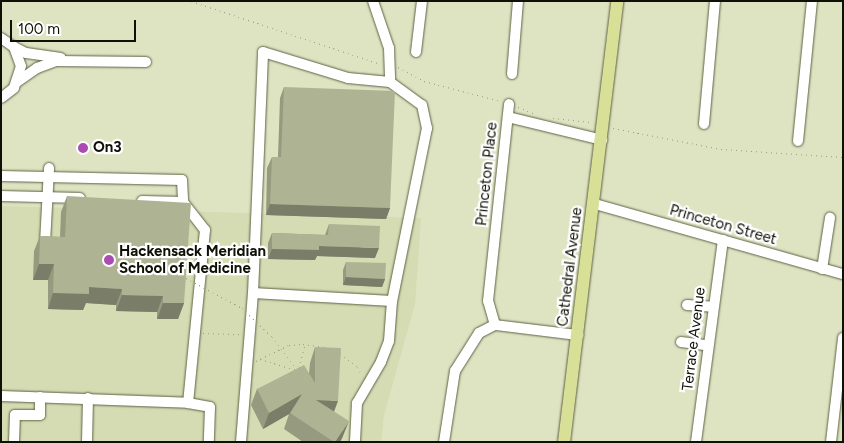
<!DOCTYPE html>
<style>
body{margin:0}
#map{position:relative;width:844px;height:443px;overflow:hidden;background:#dee3c2;font-family:Figtree,sans-serif}
div>[style]{position:absolute}
.built>*{inset:0;background:#d5dbb2}
.path>*{height:1px;margin-top:-0.5px;transform-origin:0;background:repeating-linear-gradient(90deg,#989c83 0 1px,transparent 0 5px)}
.roads{filter:drop-shadow(0 0 1px #5e6245) drop-shadow(0 0 1px #5e6245)}
.minor>*{height:10px;margin:-5px;padding:0 5px;transform-origin:5px;border-radius:5px;background:#fff}
.major>*{height:12px;margin:-6px;padding:0 6px;transform-origin:6px;border-radius:6px;background:#d8df96}
.path-bridge>*{height:1px;margin-top:-0.5px;transform-origin:0;background:repeating-linear-gradient(90deg,#989c83 0 1px,transparent 0 5px)}
.wall>*{inset:0;background:#969a7e}
.shaded-wall>*{inset:0;background:#7a7d67}
.building>*{inset:0;background:#aeb393}
.dots>*{width:14px;height:14px;translate:-50% -50%;box-sizing:border-box;border:2px solid #fff;border-radius:50%}
span{translate:-50% -50%;white-space:nowrap;text-align:center;line-height:1.15;-webkit-text-stroke:4.5px #fff;paint-order:stroke}
.poi-label{font-size:15px;color:#0f1006;font-weight:700}
.left{translate:0 -50%;text-align:left}
.street-label{font-size:15px;color:#0f1006}
.frame{position:absolute;inset:0;border:2px solid #0f1006;pointer-events:none}
.scale{position:absolute;left:10px;top:20px;width:126px;height:22px;box-sizing:border-box;border:2px solid #0f1006;border-top:0;padding-left:6px;font-size:15px;line-height:18px;white-space:nowrap;color:#0f1006;-webkit-text-stroke:4px #fff;paint-order:stroke}
</style>
<div id="map">
<div class="built">
<i style="clip-path:polygon(1px 206px,421px 218px,415px 304px,384px 415px,381px 442px,1px 442px)"></i>
</div>
<div class="path">
<i style="left:191px;top:1px;width:199px;rotate:18.4deg"></i>
<i style="left:398px;top:67px;width:30px;rotate:28deg"></i>
<i style="left:424px;top:81px;width:79px;rotate:14.7deg"></i>
<i style="left:518px;top:107px;width:16px;rotate:22deg"></i>
<i style="left:553px;top:118px;width:38px;rotate:6deg"></i>
<i style="left:613px;top:128px;width:110px;rotate:11deg"></i>
<i style="left:721px;top:149px;width:122px;rotate:3.8deg"></i>
<i style="left:203px;top:333px;width:36px;rotate:2deg"></i>
<i style="left:340px;top:354px;width:21px;rotate:37deg"></i>
<i style="left:357px;top:367px;width:9px;rotate:58deg"></i>
<i style="left:260px;top:359px;width:37px;rotate:17deg"></i>
<i style="left:295px;top:370px;width:5px;rotate:-37deg"></i>
<i style="left:299px;top:367px;width:23px;rotate:-75deg"></i>
<i style="left:256px;top:361px;width:37px;rotate:-26deg"></i>
<i style="left:289px;top:345px;width:14px;rotate:-4deg"></i>
<i style="left:303px;top:344px;width:22px;rotate:8deg"></i>
</div>
<div class="roads">
<div class="minor">
<i style="left:373px;top:1px;width:50px;rotate:71.2deg"></i>
<i style="left:389px;top:48px;width:34px;rotate:88deg"></i>
<i style="left:1px;top:38px;width:16px;rotate:35deg"></i>
<i style="left:14px;top:47px;width:20px;rotate:70deg"></i>
<i style="left:21px;top:66px;width:23px;rotate:108deg"></i>
<i style="left:14px;top:88px;width:16px;rotate:142deg"></i>
<i style="left:14px;top:47px;width:13px;rotate:27deg"></i>
<i style="left:26px;top:53px;width:35px;rotate:8deg"></i>
<i style="left:416px;top:52px;width:51px;rotate:-83.3deg"></i>
<i style="left:512px;top:74px;width:73px;rotate:-85.3deg"></i>
<i style="left:17px;top:82px;width:24px;rotate:-35deg"></i>
<i style="left:37px;top:68px;width:20px;rotate:-20deg"></i>
<i style="left:56px;top:61px;width:90px;rotate:0.6deg"></i>
<i style="left:508px;top:117px;width:97px;rotate:13.7deg"></i>
<i style="left:704px;top:124px;width:123px;rotate:-84.9deg"></i>
<i style="left:798px;top:141px;width:141px;rotate:-84.3deg"></i>
<i style="left:1px;top:176px;width:181px;rotate:1.3deg"></i>
<i style="left:182px;top:180px;width:22px;rotate:87deg"></i>
<i style="left:183px;top:202px;width:36px;rotate:52deg"></i>
<i style="left:205px;top:230px;width:174px;rotate:95.6deg"></i>
<i style="left:188px;top:403px;width:22px;rotate:10deg"></i>
<i style="left:210px;top:407px;width:35px;rotate:92deg"></i>
<i style="left:1px;top:196px;width:79px;rotate:1.5deg"></i>
<i style="left:142px;top:201px;width:41px;rotate:1.4deg"></i>
<i style="left:595px;top:204px;width:258px;rotate:15.8deg"></i>
<i style="left:45px;top:243px;width:75px;rotate:-86.9deg"></i>
<i style="left:822px;top:269px;width:52px;rotate:-81.1deg"></i>
<i style="left:253px;top:293px;width:139px;rotate:3.3deg"></i>
<i style="left:392px;top:301px;width:40px;rotate:94.3deg"></i>
<i style="left:389px;top:341px;width:22px;rotate:111deg"></i>
<i style="left:381px;top:362px;width:48px;rotate:120.3deg"></i>
<i style="left:357px;top:403px;width:39px;rotate:93deg"></i>
<i style="left:687px;top:305px;width:26px;rotate:4deg"></i>
<i style="left:495px;top:325px;width:25px;rotate:-106deg"></i>
<i style="left:488px;top:301px;width:198px;rotate:-83.9deg"></i>
<i style="left:681px;top:342px;width:26px;rotate:7deg"></i>
<i style="left:1px;top:396px;width:187px;rotate:2.1deg"></i>
<i style="left:14px;top:442px;width:27px;rotate:-88deg"></i>
<i style="left:15px;top:415px;width:25px"></i>
<i style="left:40px;top:415px;width:18px;rotate:-90deg"></i>
<i style="left:87px;top:442px;width:44px;rotate:-88.7deg"></i>
<i style="left:241px;top:442px;width:149px;rotate:-85.4deg"></i>
<i style="left:253px;top:293px;width:241px;rotate:-87.6deg"></i>
<i style="left:263px;top:52px;width:89px;rotate:17deg"></i>
<i style="left:348px;top:78px;width:42px;rotate:5.4deg"></i>
<i style="left:390px;top:82px;width:39px;rotate:36deg"></i>
<i style="left:422px;top:105px;width:24px;rotate:78deg"></i>
<i style="left:427px;top:128px;width:177px;rotate:101.4deg"></i>
<i style="left:444px;top:442px;width:72px;rotate:-81.2deg"></i>
<i style="left:455px;top:371px;width:45px;rotate:-57.7deg"></i>
<i style="left:479px;top:333px;width:18px;rotate:-27deg"></i>
<i style="left:495px;top:325px;width:84px;rotate:6.9deg"></i>
<i style="left:696px;top:442px;width:204px;rotate:-82.4deg"></i>
<i style="left:831px;top:442px;width:105px;rotate:-83.4deg"></i>
</div>
<div class="major">
<i style="left:564px;top:442px;width:444px;rotate:-83.1deg"></i>
</div>
</div>
<div class="path-bridge">
<i style="left:186px;top:278px;width:64px;rotate:28.2deg"></i>
<i style="left:242px;top:308px;width:42px;rotate:44deg"></i>
<i style="left:272px;top:337px;width:40px;rotate:53deg"></i>
</div>
<div class="wall">
<i style="clip-path:polygon(284px 87px,390px 208px,386px 219px,266px 215px,267px 168px,272px 157px,278px 157px,280px 98px)"></i>
<i style="clip-path:polygon(67px 196px,184px 303px,178px 319px,157px 319px,157px 312px,116px 311px,116px 305px,86px 303px,83px 310px,48px 309px,48px 280px,33px 280px,34px 251px,40px 236px,60px 237px,61px 212px)"></i>
<i style="clip-path:polygon(329px 224px,375px 258px,317px 256px,315px 260px,268px 259px,268px 243px,272px 233px,325px 235px)"></i>
<i style="clip-path:polygon(346px 262px,385px 279px,382px 287px,343px 285px,343px 270px)"></i>
<i style="clip-path:polygon(315px 347px,334px 411px,343px 436px,340px 442px,303px 442px,284px 429px,289px 414px,263px 429px,251px 405px,257px 389px,309px 374px,310px 363px)"></i>
</div>
<div class="shaded-wall">
<i style="clip-path:polygon(270px 204px,390px 208px,386px 219px,266px 215px)"></i>
<i style="clip-path:polygon(319px 246px,379px 248px,375px 258px,317px 256px,315px 260px,268px 259px,272px 249px)"></i>
<i style="clip-path:polygon(39px 264px,54px 264px,48px 280px,33px 280px)"></i>
<i style="clip-path:polygon(346px 277px,385px 279px,382px 287px,343px 285px)"></i>
<i style="clip-path:polygon(89px 287px,122px 289px,116px 305px,86px 303px,83px 310px,48px 309px,53px 293px)"></i>
<i style="clip-path:polygon(122px 295px,163px 296px,157px 312px,116px 311px)"></i>
<i style="clip-path:polygon(163px 303px,184px 303px,178px 319px,157px 319px)"></i>
<i style="clip-path:polygon(302px 394px,296px 410px,263px 429px,269px 413px)"></i>
<i style="clip-path:polygon(316px 400px,338px 401px,332px 417px)"></i>
<i style="clip-path:polygon(349px 421px,343px 436px,340px 442px,335px 442px)"></i>
</div>
<div class="building">
<i style="clip-path:polygon(284px 87px,395px 91px,390px 208px,270px 204px,272px 157px,281px 157px)"></i>
<i style="clip-path:polygon(67px 196px,191px 203px,184px 303px,163px 303px,163px 296px,122px 295px,122px 289px,89px 287px,89px 294px,53px 293px,54px 264px,39px 264px,40px 236px,65px 237px)"></i>
<i style="clip-path:polygon(329px 224px,380px 226px,379px 248px,319px 246px,319px 250px,272px 249px,272px 233px,328px 235px)"></i>
<i style="clip-path:polygon(346px 262px,386px 263px,385px 279px,346px 277px)"></i>
<i style="clip-path:polygon(315px 347px,341px 348px,338px 401px,316px 400px,349px 421px,335px 442px,334px 442px,290px 413px,302px 394px,269px 413px,257px 389px,304px 365px,315px 383px)"></i>
</div>
<div class="dots">
<i style="left:83px;top:148px;background:#ab4bb4"></i>
<i style="left:109px;top:260px;background:#ab4bb4"></i>
</div>
<div class="poi-label">
<span class="left" style="left:93px;top:148px">On3</span>
<span class="left" style="left:119px;top:260px">Hackensack Meridian<br>School of Medicine</span>
</div>
<div class="street-label">
<span style="left:487px;top:174px;rotate:-84deg">Princeton Place</span>
<span style="left:723px;top:225px;rotate:16deg">Princeton Street</span>
<span style="left:570px;top:267px;rotate:-83deg">Cathedral Avenue</span>
<span style="left:694px;top:339px;rotate:-83deg">Terrace Avenue</span>
</div>
<div class="frame"></div>
<div class="scale">100 m</div>
</div>
